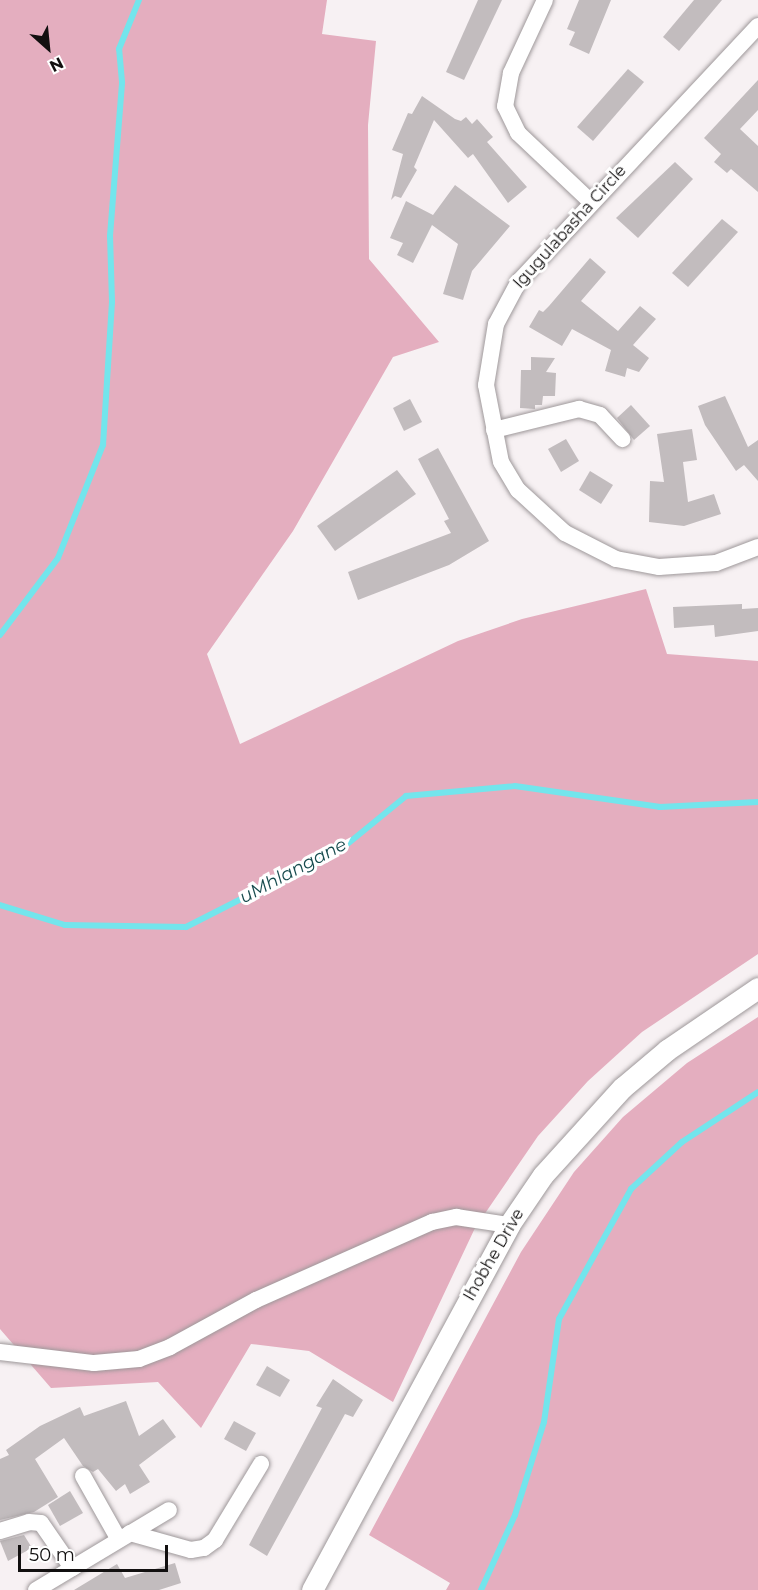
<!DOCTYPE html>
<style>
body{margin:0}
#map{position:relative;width:758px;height:1590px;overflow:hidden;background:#f7f1f3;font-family:Montserrat,sans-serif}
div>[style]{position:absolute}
.green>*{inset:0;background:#e4aebf}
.stream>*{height:6px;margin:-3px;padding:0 3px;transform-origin:3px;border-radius:3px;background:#73e5ec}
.building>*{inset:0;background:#c2bcbe}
.roads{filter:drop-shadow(0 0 2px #9e989a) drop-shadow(0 0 2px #9e989a)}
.minor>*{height:16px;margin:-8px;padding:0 8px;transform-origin:8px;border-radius:8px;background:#fff}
.tertiary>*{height:21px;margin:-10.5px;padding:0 10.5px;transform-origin:10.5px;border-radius:10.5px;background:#fff}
span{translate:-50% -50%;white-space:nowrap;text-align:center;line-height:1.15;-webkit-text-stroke:6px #fff;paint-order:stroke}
.street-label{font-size:16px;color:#121010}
.water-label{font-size:18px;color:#174b4e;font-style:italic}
.north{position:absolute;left:18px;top:18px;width:60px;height:60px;-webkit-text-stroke:4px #fff;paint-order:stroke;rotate:153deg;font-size:16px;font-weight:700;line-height:24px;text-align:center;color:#121010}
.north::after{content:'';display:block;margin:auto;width:21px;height:27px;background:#121010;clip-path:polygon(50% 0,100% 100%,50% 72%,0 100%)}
.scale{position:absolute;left:18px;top:1545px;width:150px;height:27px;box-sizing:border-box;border:3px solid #121010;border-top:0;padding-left:8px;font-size:18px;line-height:21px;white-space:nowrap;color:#121010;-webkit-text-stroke:4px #fff;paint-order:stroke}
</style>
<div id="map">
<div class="green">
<i style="clip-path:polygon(0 0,327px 0,322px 34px,376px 41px,368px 125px,369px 259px,439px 342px,393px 357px,293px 531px,207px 654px,240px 744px,458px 641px,522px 619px,646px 589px,667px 654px,758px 661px,758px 954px,642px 1032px,588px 1081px,538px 1136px,475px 1228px,393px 1402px,309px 1351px,251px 1344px,201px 1428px,158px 1382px,51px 1388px,0 1329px)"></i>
<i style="clip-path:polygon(758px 1017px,758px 1590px,446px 1590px,450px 1583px,369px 1535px,521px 1252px,574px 1172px,623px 1117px,687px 1063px)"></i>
</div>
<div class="stream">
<i style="left:0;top:635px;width:96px;rotate:-53deg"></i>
<i style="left:58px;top:558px;width:122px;rotate:-68.3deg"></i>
<i style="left:103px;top:445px;width:143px;rotate:-86.4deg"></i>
<i style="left:112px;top:302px;width:66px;rotate:-91.7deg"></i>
<i style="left:110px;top:236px;width:154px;rotate:-85.5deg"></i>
<i style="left:122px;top:82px;width:33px;rotate:-95deg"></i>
<i style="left:119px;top:49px;width:53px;rotate:-67.8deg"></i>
<i style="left:0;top:905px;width:68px;rotate:17.1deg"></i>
<i style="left:65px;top:925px;width:121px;rotate:0.9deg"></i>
<i style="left:186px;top:927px;width:178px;rotate:-27deg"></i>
<i style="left:345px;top:846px;width:79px;rotate:-39.3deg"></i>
<i style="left:406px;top:796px;width:109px;rotate:-5.2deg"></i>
<i style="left:515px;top:786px;width:147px;rotate:8.2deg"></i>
<i style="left:660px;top:807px;width:98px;rotate:-2.9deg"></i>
<i style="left:481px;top:1590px;width:82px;rotate:-65.6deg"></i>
<i style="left:515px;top:1515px;width:97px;rotate:-72.7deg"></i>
<i style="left:544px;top:1422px;width:104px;rotate:-81.7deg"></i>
<i style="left:559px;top:1319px;width:149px;rotate:-61deg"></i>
<i style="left:631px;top:1189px;width:69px;rotate:-42.7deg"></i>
<i style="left:682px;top:1142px;width:91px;rotate:-33.3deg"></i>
</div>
<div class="building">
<i style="clip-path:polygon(478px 0,502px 0,464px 80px,446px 72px)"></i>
<i style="clip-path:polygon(579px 0,611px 0,589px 54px,569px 45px,575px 32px,567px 29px)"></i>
<i style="clip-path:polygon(694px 0,722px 0,679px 51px,663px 37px)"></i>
<i style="clip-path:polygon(628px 69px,644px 82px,593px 141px,577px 127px)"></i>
<i style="clip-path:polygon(758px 80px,758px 110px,740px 129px,758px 146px,758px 192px,731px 169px,727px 173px,714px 162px,721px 154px,704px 138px)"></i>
<i style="clip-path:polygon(422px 96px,455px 119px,461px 121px,466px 117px,472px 124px,477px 119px,493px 137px,487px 142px,527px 187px,508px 203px,473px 154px,468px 158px,434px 120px,414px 167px,417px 170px,401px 198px,395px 196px,391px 200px,403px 154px,392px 150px,408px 113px,412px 114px)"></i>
<i style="clip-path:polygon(675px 162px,693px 179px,638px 238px,616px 218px)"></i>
<i style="clip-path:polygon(455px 185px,510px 226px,472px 271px,463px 300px,443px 294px,458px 244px,432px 225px,413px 263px,397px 255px,403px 243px,390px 238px,406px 201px,433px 215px)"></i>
<i style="clip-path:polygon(722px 219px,738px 232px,688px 287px,672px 273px)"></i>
<i style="clip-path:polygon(590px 258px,606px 272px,581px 301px,618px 331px,640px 306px,656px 319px,633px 345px,649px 358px,639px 372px,627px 368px,625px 377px,605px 371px,611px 350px,572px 329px,562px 346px,529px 327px,539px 310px,543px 312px,549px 306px)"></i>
<i style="clip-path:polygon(531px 357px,555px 358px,546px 372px,556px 373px,555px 396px,543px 396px,542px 405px,535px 405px,535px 409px,520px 408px,521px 370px,531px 370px)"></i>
<i style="clip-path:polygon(725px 396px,748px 447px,758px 440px,758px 481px,744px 465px,736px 471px,705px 425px,698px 406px)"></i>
<i style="clip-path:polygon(410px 399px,422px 422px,404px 431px,393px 408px)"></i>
<i style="clip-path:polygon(631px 405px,650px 426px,634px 440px,617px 418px)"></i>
<i style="clip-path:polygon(692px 429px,697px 460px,683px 462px,688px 502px,714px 494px,721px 514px,684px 526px,649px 522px,650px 481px,664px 482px,657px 434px)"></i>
<i style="clip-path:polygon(566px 439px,579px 461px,561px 472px,548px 449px)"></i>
<i style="clip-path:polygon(438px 448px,489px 541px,449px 565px,358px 600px,348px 572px,451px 533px,444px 521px,449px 519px,418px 459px)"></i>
<i style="clip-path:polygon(397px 470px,416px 494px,335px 551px,317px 526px)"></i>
<i style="clip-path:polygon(590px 471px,613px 485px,601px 504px,579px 490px)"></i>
<i style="clip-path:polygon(742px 604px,742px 609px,758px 608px,758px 631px,715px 637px,714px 625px,674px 628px,673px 607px)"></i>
<i style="clip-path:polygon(267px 1366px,290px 1380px,280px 1397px,256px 1385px)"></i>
<i style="clip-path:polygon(333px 1379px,363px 1400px,353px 1417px,345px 1414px,267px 1556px,249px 1545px,322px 1408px,316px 1406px)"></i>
<i style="clip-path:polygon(126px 1401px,139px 1436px,163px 1419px,176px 1437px,139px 1465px,150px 1482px,130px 1494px,125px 1484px,116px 1491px,98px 1469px,93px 1472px,83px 1466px,64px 1438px,35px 1459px,58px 1497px,34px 1512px,0 1520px,0 1459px,9px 1455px,6px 1450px,40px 1426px,80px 1407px,84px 1416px)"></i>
<i style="clip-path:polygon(234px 1421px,256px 1433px,246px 1451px,224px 1439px)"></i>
<i style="clip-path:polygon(70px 1491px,83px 1513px,60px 1526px,48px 1505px)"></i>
<i style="clip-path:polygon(24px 1535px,32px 1548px,8px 1561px,0 1541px)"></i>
<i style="clip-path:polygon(175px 1563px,181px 1583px,159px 1590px,74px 1590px,117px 1564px,125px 1578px)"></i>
</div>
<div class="roads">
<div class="minor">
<i style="left:545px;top:0;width:81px;rotate:115deg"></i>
<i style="left:511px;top:73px;width:34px;rotate:100deg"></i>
<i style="left:505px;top:106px;width:30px;rotate:64deg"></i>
<i style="left:518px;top:133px;width:99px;rotate:43.4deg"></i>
<i style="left:758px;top:26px;width:349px;rotate:133.1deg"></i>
<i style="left:519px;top:281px;width:49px;rotate:118.1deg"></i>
<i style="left:496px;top:324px;width:62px;rotate:99.3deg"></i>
<i style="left:486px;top:385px;width:78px;rotate:79deg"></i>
<i style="left:501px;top:462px;width:33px;rotate:59deg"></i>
<i style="left:518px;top:490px;width:64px;rotate:42.5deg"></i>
<i style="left:565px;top:533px;width:57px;rotate:27deg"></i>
<i style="left:616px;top:559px;width:44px;rotate:10.5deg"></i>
<i style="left:659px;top:567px;width:57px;rotate:-4deg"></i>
<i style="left:716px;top:563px;width:45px;rotate:-20.9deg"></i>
<i style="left:494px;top:430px;width:88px;rotate:-13.9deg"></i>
<i style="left:579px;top:409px;width:22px;rotate:16deg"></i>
<i style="left:600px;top:415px;width:33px;rotate:47deg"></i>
<i style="left:0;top:1352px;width:95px;rotate:6.7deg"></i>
<i style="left:94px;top:1363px;width:45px;rotate:-5.1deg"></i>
<i style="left:139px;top:1359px;width:33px;rotate:-21deg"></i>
<i style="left:170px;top:1347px;width:98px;rotate:-28.7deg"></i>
<i style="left:256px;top:1300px;width:193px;rotate:-23.9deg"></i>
<i style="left:432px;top:1222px;width:25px;rotate:-12deg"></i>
<i style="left:456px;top:1217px;width:54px;rotate:8.6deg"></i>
<i style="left:83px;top:1476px;width:73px;rotate:60.6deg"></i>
<i style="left:0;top:1531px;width:30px;rotate:-17deg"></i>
<i style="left:29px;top:1522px;width:12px;rotate:5deg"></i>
<i style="left:41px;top:1523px;width:55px;rotate:55.4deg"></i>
<i style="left:130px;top:1533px;width:63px;rotate:15.6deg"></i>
<i style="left:191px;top:1550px;width:13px;rotate:-9deg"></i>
<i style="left:204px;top:1548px;width:14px;rotate:-36deg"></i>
<i style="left:215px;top:1540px;width:89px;rotate:-58.8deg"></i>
<i style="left:36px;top:1590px;width:155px;rotate:-31deg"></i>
</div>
<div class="tertiary">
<i style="left:312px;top:1590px;width:415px;rotate:-61.6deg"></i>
<i style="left:509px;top:1225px;width:60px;rotate:-55.8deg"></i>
<i style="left:543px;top:1175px;width:118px;rotate:-47.8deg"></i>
<i style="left:622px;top:1088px;width:59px;rotate:-40.2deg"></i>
<i style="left:667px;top:1050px;width:110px;rotate:-34.3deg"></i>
</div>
</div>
<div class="street-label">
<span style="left:570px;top:227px;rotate:-48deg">Igugulabasha Circle</span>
<span style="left:494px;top:1255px;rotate:-60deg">Ihobhe Drive</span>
</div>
<div class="water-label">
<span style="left:293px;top:871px;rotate:-28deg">uMhlangane</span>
</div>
<div class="north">N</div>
<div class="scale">50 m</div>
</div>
